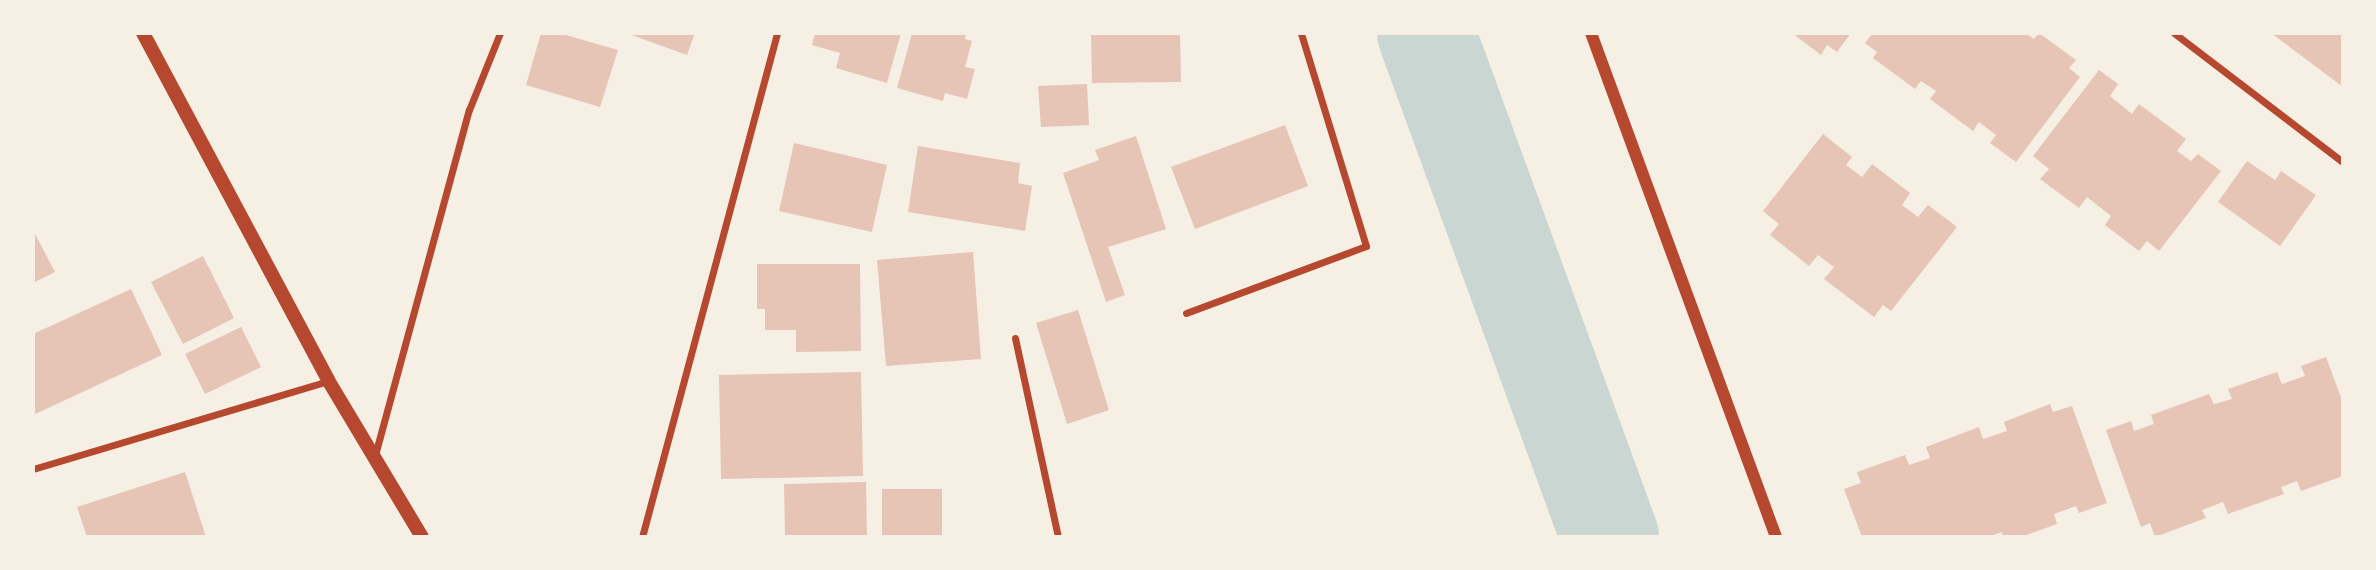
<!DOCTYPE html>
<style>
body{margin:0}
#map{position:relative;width:2376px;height:570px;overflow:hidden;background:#f6efe4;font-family:Jost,sans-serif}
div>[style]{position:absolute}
.river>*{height:98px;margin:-49px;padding:0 49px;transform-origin:49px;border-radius:49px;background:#c9d6d2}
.building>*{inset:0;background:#e6c5b7}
.minor>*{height:7px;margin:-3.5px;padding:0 3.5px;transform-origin:3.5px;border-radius:3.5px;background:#b5482f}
.tertiary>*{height:12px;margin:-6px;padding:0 6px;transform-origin:6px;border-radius:6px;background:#b5482f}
.secondary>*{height:14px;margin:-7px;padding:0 7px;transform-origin:7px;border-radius:7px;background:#b5482f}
span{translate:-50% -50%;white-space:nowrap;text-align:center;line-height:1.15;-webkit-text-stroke:6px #f6efe4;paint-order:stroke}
.frame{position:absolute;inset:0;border:35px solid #f6efe4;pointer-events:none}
</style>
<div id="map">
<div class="river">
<i style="left:1426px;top:33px;width:537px;rotate:69.94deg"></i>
</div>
<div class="building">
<i style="clip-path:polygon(541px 33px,559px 33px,618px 50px,600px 107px,526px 85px)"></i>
<i style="clip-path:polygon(626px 33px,695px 33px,687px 55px)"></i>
<i style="clip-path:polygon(815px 33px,901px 33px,887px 83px,836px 68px,840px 53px,812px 45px)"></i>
<i style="clip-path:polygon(912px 33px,966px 33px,965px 39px,972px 41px,965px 67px,975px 69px,967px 99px,945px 93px,943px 101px,897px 88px)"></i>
<i style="clip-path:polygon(1091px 33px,1180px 33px,1181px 82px,1092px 83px)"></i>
<i style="clip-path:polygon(1792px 33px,1851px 33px,1837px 52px,1827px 45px,1821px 55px)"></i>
<i style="clip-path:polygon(1873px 33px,2026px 33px,2034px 39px,2039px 33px,2076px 60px,2069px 68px,2080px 77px,2016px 162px,1990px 143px,1996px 135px,1979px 122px,1973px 131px,1930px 99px,1936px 91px,1921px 81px,1915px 89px,1873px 58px,1877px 52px,1865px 43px)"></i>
<i style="clip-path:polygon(2271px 33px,2343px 33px,2343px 87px)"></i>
<i style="clip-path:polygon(2099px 70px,2118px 84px,2110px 96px,2132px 114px,2139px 104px,2186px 139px,2177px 151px,2191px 161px,2198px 154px,2221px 171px,2159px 251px,2147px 241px,2139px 251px,2105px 225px,2111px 216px,2087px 197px,2079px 208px,2040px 179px,2049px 169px,2033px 156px)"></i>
<i style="clip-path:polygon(1087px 84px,1089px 125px,1041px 127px,1038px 86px)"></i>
<i style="clip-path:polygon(1285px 125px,1308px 186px,1195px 229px,1171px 167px)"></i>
<i style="clip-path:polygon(1823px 134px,1852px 157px,1846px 165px,1862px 177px,1872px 164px,1910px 193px,1902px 205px,1918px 217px,1928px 205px,1957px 227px,1891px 311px,1883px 305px,1874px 317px,1824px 279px,1834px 267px,1818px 255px,1809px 266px,1770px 235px,1779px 224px,1763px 211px)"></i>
<i style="clip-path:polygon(1136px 136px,1166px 229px,1108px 247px,1125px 295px,1106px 302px,1063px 173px,1099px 160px,1095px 150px)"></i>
<i style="clip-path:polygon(794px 143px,887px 165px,872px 232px,779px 211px)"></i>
<i style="clip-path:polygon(918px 146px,1020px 163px,1018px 183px,1032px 186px,1025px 231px,908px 212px)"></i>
<i style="clip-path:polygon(2247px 161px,2275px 180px,2281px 171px,2316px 195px,2280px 246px,2218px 202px)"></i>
<i style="clip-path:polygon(33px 230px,55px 272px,33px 283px)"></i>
<i style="clip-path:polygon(973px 252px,981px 359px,886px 366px,877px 260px)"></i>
<i style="clip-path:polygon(203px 256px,234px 318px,183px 344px,151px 282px)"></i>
<i style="clip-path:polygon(757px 264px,860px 264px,861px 351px,796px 352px,796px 330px,765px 330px,765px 309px,757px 309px)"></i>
<i style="clip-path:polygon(131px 289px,162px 355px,33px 415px,33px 334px)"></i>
<i style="clip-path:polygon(1078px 310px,1109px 410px,1067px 424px,1036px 323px)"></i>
<i style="clip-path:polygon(241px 327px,261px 367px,205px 394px,185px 354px)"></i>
<i style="clip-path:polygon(2326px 357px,2343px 403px,2343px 476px,2301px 491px,2297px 481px,2281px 487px,2284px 494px,2228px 514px,2223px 502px,2202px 510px,2206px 518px,2155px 537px,2150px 523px,2141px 527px,2106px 430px,2131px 421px,2134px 431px,2154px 424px,2151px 415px,2209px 394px,2214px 404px,2232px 399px,2228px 389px,2277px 372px,2282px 384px,2305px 376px,2301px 366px)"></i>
<i style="clip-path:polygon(861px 372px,863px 476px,721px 479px,719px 375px)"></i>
<i style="clip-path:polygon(2050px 404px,2053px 412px,2072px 406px,2107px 503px,2079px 513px,2076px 506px,2054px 514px,2057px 524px,2021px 537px,2003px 537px,2002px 532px,1988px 537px,1862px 537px,1844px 489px,1861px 483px,1857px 472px,1905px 455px,1909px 465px,1930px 458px,1926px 447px,1979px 427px,1983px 439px,2007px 431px,2004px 422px)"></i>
<i style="clip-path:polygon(185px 472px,206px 537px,87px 537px,77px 507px)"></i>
<i style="clip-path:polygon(866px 482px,867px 537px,785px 537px,784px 484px)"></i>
<i style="clip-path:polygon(882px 489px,942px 489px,942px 537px,882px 537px)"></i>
</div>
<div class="minor">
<i style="left:2174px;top:33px;width:213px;rotate:37.4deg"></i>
<i style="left:1186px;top:313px;width:192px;rotate:-20.4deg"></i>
<i style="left:1366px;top:246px;width:223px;rotate:-107deg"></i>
<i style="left:1015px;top:338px;width:204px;rotate:77.8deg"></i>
<i style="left:375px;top:455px;width:358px;rotate:-74.8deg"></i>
<i style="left:469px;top:110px;width:83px;rotate:-68.1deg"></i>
<i style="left:33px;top:469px;width:308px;rotate:-16.6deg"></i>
<i style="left:642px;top:537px;width:522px;rotate:-75deg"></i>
</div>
<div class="tertiary">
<i style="left:1591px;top:33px;width:537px;rotate:69.84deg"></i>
</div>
<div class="secondary">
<i style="left:143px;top:33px;width:393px;rotate:61.9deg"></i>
<i style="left:328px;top:380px;width:183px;rotate:59.1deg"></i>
</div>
<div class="frame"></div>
</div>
